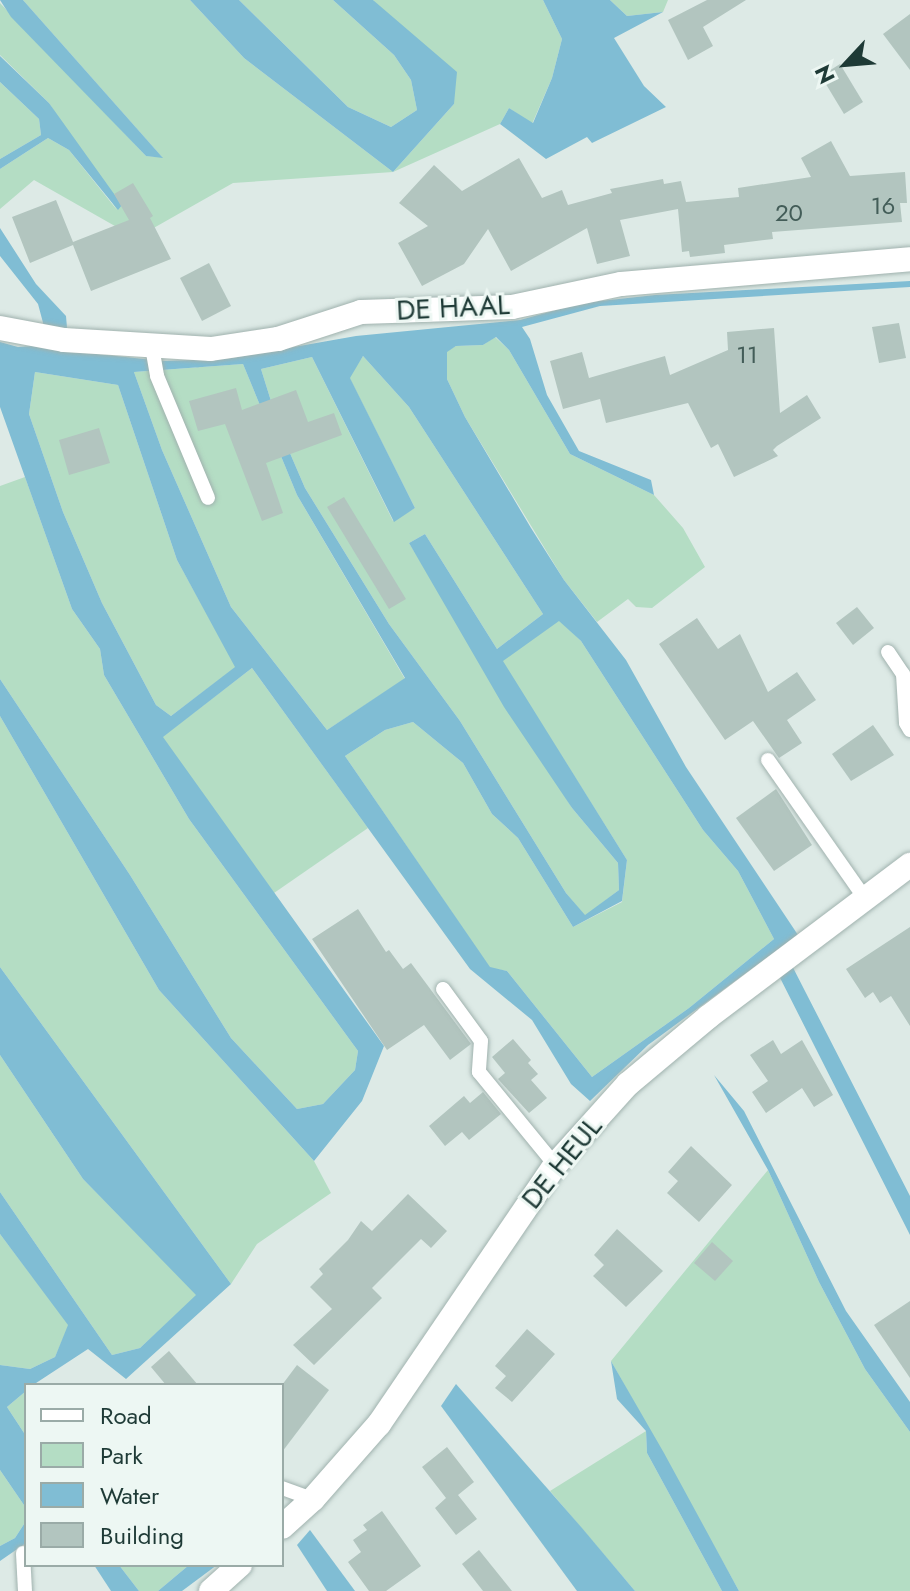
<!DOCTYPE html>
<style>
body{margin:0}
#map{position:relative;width:910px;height:1591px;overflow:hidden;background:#ddeae6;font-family:Jost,sans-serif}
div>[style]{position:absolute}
.green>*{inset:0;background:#b4ddc4}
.water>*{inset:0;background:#80bdd4}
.building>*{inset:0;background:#b2c5bf}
.roads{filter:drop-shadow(0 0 2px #a0b2ae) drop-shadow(0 0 2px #a0b2ae)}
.lane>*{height:14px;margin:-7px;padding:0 7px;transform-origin:7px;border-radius:7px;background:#fff}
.street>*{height:24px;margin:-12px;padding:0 12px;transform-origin:12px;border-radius:12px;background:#fff}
.secondary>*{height:24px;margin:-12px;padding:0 12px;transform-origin:12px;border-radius:12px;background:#fff}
span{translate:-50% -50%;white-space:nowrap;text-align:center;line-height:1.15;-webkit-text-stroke:6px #edf7f3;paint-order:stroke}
.number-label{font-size:24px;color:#435d58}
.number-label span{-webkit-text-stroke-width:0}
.street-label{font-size:28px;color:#1e3a36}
.legend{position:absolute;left:24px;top:1383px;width:260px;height:184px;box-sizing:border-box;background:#edf7f3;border:2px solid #9aaba7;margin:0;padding:10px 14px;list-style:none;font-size:24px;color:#1e3a36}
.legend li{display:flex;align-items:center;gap:16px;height:40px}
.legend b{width:40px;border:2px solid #9aaba7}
.north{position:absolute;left:806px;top:24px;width:80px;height:80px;-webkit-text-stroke:6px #edf7f3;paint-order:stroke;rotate:244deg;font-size:22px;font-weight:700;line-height:32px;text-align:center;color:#1e3a36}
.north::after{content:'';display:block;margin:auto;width:28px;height:36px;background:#1e3a36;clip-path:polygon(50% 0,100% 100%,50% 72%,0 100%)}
</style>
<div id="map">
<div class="green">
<i style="clip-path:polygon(23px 0,190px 0,244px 58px,393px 172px,454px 104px,373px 0,543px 0,562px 39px,552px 78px,532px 124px,509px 108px,500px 124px,393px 172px,233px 183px,136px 238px,34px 180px,0 209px,0 169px,48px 138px,69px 150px,117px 210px,49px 103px,0 55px,0 3px,146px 156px,162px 157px)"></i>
<i style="clip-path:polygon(239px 0,333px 0,394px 55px,411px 80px,417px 110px,391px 127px,348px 107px)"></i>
<i style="clip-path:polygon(610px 0,668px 0,663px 12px,627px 16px)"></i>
<i style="clip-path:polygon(0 82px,39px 119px,41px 135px,0 159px)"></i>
<i style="clip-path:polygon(495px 337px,509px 350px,570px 454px,654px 495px,683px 528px,705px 567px,652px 608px,636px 607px,628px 599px,597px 622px,564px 580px,465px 417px,447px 379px,447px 351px,456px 346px,483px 345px)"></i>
<i style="clip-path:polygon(363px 356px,409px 407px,543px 614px,497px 649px,425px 534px,409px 543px,572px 808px,618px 863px,619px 890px,585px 916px,566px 893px,460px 721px,389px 624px,305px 488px,280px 430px,261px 369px,312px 357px,393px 521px,415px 508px,349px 377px)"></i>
<i style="clip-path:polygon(243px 364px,297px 495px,405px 679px,327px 730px,231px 607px,162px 450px,134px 372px)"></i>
<i style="clip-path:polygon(35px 372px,118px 385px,177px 560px,236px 667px,171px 716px,156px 705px,102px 603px,63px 512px,29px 414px)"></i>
<i style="clip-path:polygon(25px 477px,72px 609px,100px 649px,104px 675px,189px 819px,358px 1051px,355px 1070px,323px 1104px,297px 1109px,231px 1038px,130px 875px,0 679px,0 486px)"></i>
<i style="clip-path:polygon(559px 620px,581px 641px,703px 830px,738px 871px,774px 939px,689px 1008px,592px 1077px,507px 971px,490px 968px,345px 756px,385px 730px,413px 722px,463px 763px,492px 814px,518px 838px,573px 927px,622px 902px,627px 860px,502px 661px)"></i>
<i style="clip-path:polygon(252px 668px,368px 828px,274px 893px,162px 737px)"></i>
<i style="clip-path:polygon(0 716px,159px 990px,314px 1161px,331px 1193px,257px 1244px,231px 1284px,0 967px)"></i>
<i style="clip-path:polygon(0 1055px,83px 1179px,197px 1295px,140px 1348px,112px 1355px,0 1192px)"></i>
<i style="clip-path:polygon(768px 1170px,819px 1282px,865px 1369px,910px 1432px,910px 1591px,739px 1591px,611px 1361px)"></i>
<i style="clip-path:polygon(0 1234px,69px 1325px,55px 1357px,30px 1369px,0 1365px)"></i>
<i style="clip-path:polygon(26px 1391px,26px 1436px,7px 1407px)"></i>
<i style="clip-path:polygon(646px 1431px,647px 1453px,722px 1591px,635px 1591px,550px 1491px)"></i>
<i style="clip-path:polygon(0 1470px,26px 1508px,26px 1521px,15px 1538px,0 1546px)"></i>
<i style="clip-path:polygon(119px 1565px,189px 1565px,158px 1591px,139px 1591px)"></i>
</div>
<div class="water">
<i style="clip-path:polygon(0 0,23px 0,163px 158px,146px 156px,11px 17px)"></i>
<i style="clip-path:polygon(190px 0,239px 0,348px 107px,391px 127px,417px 110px,411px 80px,394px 55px,333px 0,373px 0,457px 72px,454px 104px,393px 172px,244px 58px)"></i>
<i style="clip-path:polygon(543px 0,610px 0,627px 16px,663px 12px,614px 38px,644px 86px,666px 107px,592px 143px,587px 137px,546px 159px,500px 124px,509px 108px,533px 123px,552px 78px,562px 39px)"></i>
<i style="clip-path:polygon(0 56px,49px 103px,122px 205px,118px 210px,69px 150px,48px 138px,0 169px,0 159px,41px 135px,39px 119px,0 82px)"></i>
<i style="clip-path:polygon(evenodd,0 228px,36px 284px,66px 316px,69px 351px,163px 361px,226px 359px,356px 336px,520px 320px,582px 303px,655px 295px,910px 281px,910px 287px,600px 306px,522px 327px,530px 339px,547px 395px,579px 451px,651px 480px,654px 495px,570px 454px,509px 350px,496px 337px,483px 345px,456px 346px,447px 352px,447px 379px,465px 417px,531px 528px,564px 580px,626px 660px,686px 767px,798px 935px,785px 952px,910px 1196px,910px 1235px,769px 956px,648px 1045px,590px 1101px,571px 1084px,532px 1020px,470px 969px,252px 668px,163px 737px,384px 1046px,362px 1101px,314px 1161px,159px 990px,0 716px,0 679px,130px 875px,231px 1038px,297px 1109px,323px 1104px,355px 1070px,358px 1051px,189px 819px,104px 675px,100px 649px,72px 609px,0 407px,0 342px,18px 347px,49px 345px,38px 304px,0 256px,0 228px,363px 356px,409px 407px,543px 614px,497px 649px,425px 534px,409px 543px,504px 707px,572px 808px,618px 863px,619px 890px,585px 915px,566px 893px,460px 721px,389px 624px,305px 488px,280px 430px,261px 369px,312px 357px,394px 522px,415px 508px,350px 378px,363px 356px,0 228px,243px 364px,297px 495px,405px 678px,327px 730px,231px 607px,162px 450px,134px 372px,243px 364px,0 228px,35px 372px,118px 385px,177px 560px,235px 667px,171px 716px,156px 705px,102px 603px,63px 512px,29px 414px,35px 372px,0 228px,559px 621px,581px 641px,703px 830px,738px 871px,774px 939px,689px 1008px,592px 1077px,507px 971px,490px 967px,345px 756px,385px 730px,413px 722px,463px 763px,492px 814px,518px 838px,573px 927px,622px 901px,627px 860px,503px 661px,559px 621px)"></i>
<i style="clip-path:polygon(0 967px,231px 1284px,126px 1379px,88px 1349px,33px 1385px,26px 1385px,26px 1391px,7px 1407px,26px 1436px,26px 1508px,0 1470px,0 1365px,30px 1369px,55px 1357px,68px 1325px,0 1234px,0 1192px,112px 1355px,140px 1348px,196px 1295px,83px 1179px,0 1055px)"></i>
<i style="clip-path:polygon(714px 1075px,744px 1111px,846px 1311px,910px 1402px,910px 1432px,865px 1369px,819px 1282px,768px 1170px)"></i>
<i style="clip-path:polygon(611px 1361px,664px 1453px,739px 1591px,722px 1591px,647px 1453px,646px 1431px,617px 1399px)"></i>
<i style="clip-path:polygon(456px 1384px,582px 1528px,635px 1591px,577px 1591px,441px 1406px)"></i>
<i style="clip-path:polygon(26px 1521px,26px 1543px,0 1561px,0 1546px,15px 1538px)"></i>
<i style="clip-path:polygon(310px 1530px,355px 1591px,327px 1591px,297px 1545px)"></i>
<i style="clip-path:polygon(94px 1565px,119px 1565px,139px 1591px,111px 1591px)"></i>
<i style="clip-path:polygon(189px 1565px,217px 1565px,182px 1591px,158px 1591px)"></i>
</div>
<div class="building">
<i style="clip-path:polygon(707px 0,746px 0,703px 27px,713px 46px,688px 60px,668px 20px)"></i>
<i style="clip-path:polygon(910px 14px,910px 70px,883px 34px)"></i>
<i style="clip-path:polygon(840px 64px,863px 102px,844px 114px,821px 76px)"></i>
<i style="clip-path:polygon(831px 141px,850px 176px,905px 172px,907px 203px,900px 203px,902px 222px,772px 232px,773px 239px,724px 245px,725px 253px,690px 257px,689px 251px,682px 252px,678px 209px,620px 220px,630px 256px,597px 264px,587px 228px,511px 271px,488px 229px,464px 264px,422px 286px,398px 243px,428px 226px,399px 203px,434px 165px,462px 191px,519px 158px,542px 198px,562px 190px,568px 205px,612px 193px,610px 189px,663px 179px,664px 184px,681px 181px,686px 202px,739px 197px,738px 188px,811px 177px,801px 158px)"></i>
<i style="clip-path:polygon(133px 183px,153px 216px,150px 218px,171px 259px,91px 291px,73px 245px,30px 263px,12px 217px,56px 200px,73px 242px,129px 220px,114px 194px)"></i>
<i style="clip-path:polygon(209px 263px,231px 306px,202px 321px,180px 278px)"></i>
<i style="clip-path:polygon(899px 323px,906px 358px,879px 363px,872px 327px)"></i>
<i style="clip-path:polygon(774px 328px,780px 413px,807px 395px,821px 418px,777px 446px,773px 450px,778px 456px,734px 477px,718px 444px,711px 448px,688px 403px,606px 423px,600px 399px,563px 409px,550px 361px,582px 352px,589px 378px,665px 356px,670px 375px,728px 350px,727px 332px)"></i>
<i style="clip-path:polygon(236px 388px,242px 410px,296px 390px,308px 422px,334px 413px,342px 435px,266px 463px,283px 513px,262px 521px,225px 424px,198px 431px,189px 401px)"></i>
<i style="clip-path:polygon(99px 428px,110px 463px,69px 475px,59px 440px)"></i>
<i style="clip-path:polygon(344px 497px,406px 599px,389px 609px,327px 507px)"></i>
<i style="clip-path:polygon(857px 607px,874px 628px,853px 645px,836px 623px)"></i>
<i style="clip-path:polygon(697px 618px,718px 649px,740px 634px,768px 692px,797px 672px,816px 700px,787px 720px,802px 743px,779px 758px,753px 721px,725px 740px,659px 644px)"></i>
<i style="clip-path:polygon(873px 725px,894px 755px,851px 781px,832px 754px)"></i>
<i style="clip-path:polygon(776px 789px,812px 845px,774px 871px,736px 818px)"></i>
<i style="clip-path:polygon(358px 909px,386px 952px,389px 950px,403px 969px,411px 963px,471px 1044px,450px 1060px,424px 1025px,387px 1050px,312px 939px)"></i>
<i style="clip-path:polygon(910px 927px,910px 1026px,891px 996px,880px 1003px,873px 992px,865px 998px,846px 969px)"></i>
<i style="clip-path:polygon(513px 1039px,531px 1060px,528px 1063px,538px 1074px,531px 1080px,547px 1098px,529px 1113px,498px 1079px,505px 1073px,492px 1057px)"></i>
<i style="clip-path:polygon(773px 1040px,781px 1054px,802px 1040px,833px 1095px,814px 1107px,802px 1088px,766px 1113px,752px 1092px,768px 1081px,750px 1055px)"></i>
<i style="clip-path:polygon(483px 1092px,501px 1114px,469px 1140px,462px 1132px,445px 1146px,429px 1126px,464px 1096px,470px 1103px)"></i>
<i style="clip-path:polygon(691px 1146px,732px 1185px,699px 1222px,667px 1193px,678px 1181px,668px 1172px)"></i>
<i style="clip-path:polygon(408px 1194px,447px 1231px,431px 1248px,421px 1239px,372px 1288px,382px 1298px,314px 1365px,293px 1345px,332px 1309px,310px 1287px,323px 1274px,319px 1269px,348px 1240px,361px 1221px,372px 1231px)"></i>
<i style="clip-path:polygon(617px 1229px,663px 1271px,626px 1307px,593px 1276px,604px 1265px,594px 1255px)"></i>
<i style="clip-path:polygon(712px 1242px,733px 1261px,715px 1281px,694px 1263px)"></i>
<i style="clip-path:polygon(910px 1301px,910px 1378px,874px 1325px)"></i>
<i style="clip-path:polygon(527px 1329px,555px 1354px,512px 1402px,495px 1388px,506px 1376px,495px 1366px)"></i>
<i style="clip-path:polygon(169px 1351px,198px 1385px,166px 1385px,151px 1367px)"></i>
<i style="clip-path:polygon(297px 1365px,329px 1390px,282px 1452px,282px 1385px)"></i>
<i style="clip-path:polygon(447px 1447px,474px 1482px,458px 1495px,477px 1519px,456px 1535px,435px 1508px,446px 1498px,422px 1467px)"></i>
<i style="clip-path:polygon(382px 1511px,421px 1566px,386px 1591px,369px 1591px,348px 1562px,361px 1552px,353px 1540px,367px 1530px,363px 1525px)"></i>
<i style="clip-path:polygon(479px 1550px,512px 1591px,483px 1591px,462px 1564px)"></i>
</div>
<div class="roads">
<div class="lane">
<i style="left:152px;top:347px;width:29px;rotate:80deg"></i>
<i style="left:157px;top:376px;width:132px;rotate:67.3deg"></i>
<i style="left:888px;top:652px;width:27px;rotate:56deg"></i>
<i style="left:903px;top:674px;width:49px;rotate:86.5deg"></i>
<i style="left:906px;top:723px;width:8px;rotate:60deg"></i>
<i style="left:768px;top:760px;width:167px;rotate:55deg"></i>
<i style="left:443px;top:989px;width:64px;rotate:53.8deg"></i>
<i style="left:481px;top:1041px;width:31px;rotate:94deg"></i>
<i style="left:479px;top:1072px;width:120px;rotate:50.7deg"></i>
<i style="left:282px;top:1488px;width:33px;rotate:20deg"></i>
<i style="left:23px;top:1553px;width:38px;rotate:87deg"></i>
</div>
<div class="street">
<i style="left:282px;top:1527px;width:42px;rotate:-42.1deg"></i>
<i style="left:313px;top:1499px;width:100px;rotate:-48.7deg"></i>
<i style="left:379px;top:1424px;width:313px;rotate:-55.8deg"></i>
<i style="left:555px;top:1165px;width:109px;rotate:-48deg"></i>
<i style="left:628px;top:1084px;width:104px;rotate:-39.9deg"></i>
<i style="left:708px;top:1017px;width:253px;rotate:-37deg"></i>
<i style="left:211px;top:1591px;width:39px;rotate:-42deg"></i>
</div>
<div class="secondary">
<i style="left:0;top:328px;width:65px;rotate:10.6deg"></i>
<i style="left:64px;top:340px;width:147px;rotate:3.5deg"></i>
<i style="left:211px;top:349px;width:68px;rotate:-8.5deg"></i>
<i style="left:278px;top:339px;width:87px;rotate:-18deg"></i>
<i style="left:361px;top:312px;width:151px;rotate:-1.9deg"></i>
<i style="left:512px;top:307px;width:111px;rotate:-11.9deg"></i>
<i style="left:621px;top:284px;width:290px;rotate:-4.9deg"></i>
</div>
</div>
<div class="number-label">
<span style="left:883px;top:206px">16</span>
<span style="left:789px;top:213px">20</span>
<span style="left:747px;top:355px">11</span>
</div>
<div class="street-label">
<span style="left:453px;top:308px;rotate:-3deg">DE HAAL</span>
<span style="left:562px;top:1163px;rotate:-51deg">DE HEUL</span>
</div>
<ul class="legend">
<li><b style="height:10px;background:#fff"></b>Road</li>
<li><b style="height:22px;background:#b4ddc4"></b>Park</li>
<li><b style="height:22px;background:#80bdd4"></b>Water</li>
<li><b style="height:22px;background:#b2c5bf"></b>Building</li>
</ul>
<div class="north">N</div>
</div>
